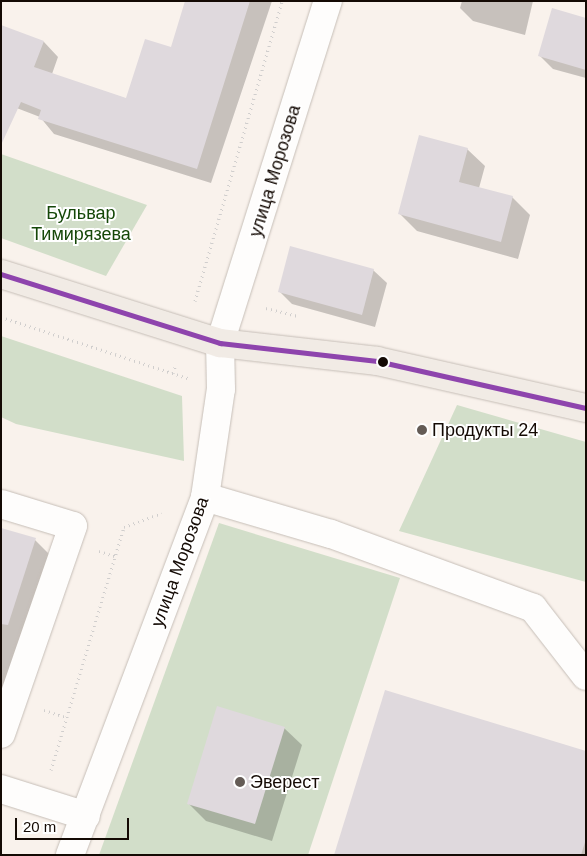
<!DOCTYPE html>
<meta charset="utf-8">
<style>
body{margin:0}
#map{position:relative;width:587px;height:856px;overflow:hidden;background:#f9f2ec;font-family:Helvetica,sans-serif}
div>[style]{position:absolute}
.green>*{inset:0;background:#d2dec9}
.shadow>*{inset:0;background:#0003}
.building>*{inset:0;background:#dfd9dd}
.path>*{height:3px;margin-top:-1.5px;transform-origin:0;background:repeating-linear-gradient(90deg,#d0cecd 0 1px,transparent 0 5px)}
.roads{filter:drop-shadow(0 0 1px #c6beb7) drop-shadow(0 0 1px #c6beb7)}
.minor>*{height:28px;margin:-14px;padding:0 14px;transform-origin:14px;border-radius:14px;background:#fefdfc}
.major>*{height:28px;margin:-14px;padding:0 14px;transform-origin:14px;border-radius:14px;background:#f1ebe5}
.bus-1>*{height:5px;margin:-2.5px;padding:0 2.5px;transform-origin:2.5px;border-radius:2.5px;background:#8e44ad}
.dots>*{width:14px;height:14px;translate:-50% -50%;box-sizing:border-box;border:2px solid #fff;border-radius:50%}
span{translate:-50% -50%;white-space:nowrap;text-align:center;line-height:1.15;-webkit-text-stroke:4px #fff;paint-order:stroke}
.street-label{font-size:18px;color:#140a04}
.park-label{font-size:18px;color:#154708}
.poi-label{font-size:18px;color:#140a04}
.left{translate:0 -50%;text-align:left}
.frame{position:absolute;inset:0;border:2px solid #140a04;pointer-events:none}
.scale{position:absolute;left:15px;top:818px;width:114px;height:22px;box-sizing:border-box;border:2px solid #140a04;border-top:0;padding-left:6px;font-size:15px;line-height:18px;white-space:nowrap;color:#140a04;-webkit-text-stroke:4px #fff;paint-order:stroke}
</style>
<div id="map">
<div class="green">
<i style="clip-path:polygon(1px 154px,147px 205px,106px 276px,1px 238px)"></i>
<i style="clip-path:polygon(1px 336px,182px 396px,184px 461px,16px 424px,1px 417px)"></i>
<i style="clip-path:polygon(457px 405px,586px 442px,586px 582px,399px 531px)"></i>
<i style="clip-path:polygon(219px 523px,400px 578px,308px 855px,99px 855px)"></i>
</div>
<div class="shadow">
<i style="clip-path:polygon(187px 1px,272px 1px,211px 183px,54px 134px,40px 117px,1px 102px,1px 26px,44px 42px,58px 57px,52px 74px,127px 99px,172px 49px)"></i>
<i style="clip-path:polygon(462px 1px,533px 1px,525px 35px,473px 21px,460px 8px)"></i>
<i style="clip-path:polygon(586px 19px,586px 78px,553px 69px,540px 56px)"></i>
<i style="clip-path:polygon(467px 149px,485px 166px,479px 188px,512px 197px,530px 215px,518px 259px,417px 231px,399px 213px)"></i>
<i style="clip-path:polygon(373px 270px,387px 283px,375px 327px,292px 304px,279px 291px)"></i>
<i style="clip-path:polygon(1px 529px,35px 540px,59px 564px,1px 746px)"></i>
<i style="clip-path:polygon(284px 728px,302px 745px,272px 841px,206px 821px,188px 803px)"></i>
<i style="clip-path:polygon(586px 752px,586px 855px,336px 855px)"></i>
</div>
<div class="building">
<i style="clip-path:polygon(185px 1px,250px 1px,197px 169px,38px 119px,41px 110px,21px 102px,1px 145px,1px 25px,44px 41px,34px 67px,126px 98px,145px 39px,171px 47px)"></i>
<i style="clip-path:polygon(552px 8px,586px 18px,586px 70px,538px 56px)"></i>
<i style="clip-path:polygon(419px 135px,468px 148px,459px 182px,513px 196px,501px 242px,398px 214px)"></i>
<i style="clip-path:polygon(290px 246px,374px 269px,362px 315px,278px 292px)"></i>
<i style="clip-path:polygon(1px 528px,36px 538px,8px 625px,1px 624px)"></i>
<i style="clip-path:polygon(385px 690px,586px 751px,586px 839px,581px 855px,334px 855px)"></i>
<i style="clip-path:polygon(217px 706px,285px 727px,255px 824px,187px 804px)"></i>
</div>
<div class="path">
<i style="left:195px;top:301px;width:312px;rotate:-73.8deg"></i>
<i style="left:266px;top:308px;width:34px;rotate:14deg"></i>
<i style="left:1px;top:317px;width:197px;rotate:18.1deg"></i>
<i style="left:173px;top:373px;width:9px;rotate:-72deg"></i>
<i style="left:99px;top:551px;width:19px;rotate:18deg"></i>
<i style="left:44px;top:710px;width:23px;rotate:18deg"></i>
<i style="left:51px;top:770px;width:254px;rotate:-73.3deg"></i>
<i style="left:124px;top:527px;width:40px;rotate:-20.2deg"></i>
</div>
<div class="roads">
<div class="minor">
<i style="left:205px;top:497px;width:131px;rotate:16.4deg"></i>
<i style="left:331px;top:534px;width:215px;rotate:20.1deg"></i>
<i style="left:533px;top:608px;width:86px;rotate:52.1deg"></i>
<i style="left:1px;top:504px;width:75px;rotate:17deg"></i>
<i style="left:73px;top:526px;width:220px;rotate:109.1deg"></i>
<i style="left:1px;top:789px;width:89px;rotate:17.6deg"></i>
<i style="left:70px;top:855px;width:383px;rotate:-69.3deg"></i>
<i style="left:205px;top:497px;width:109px;rotate:-81.6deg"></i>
<i style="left:221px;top:389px;width:46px;rotate:-91.2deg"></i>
<i style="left:220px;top:343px;width:359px;rotate:-72.5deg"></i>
</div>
<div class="major">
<i style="left:1px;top:274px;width:230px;rotate:17.5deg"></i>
<i style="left:220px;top:343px;width:158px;rotate:6.5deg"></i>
<i style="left:377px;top:361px;width:214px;rotate:12.7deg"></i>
</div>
</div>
<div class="bus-1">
<i style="left:1px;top:274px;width:230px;rotate:17.5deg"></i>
<i style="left:220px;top:343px;width:158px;rotate:6.5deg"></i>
<i style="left:377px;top:361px;width:214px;rotate:12.7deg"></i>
</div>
<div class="dots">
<i style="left:383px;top:362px;background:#140a04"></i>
<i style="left:422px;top:430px;background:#645b55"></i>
<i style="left:240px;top:782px;background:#645b55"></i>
</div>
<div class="street-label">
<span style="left:275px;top:171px;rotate:-73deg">улица Морозова</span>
<span style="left:180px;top:562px;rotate:-70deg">улица Морозова</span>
</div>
<div class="park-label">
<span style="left:81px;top:224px">Бульвар<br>Тимирязева</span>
</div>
<div class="poi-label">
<span class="left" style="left:432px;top:430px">Продукты 24</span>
<span class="left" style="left:250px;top:782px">Эверест</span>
</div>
<div class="frame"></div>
<div class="scale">20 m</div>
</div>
